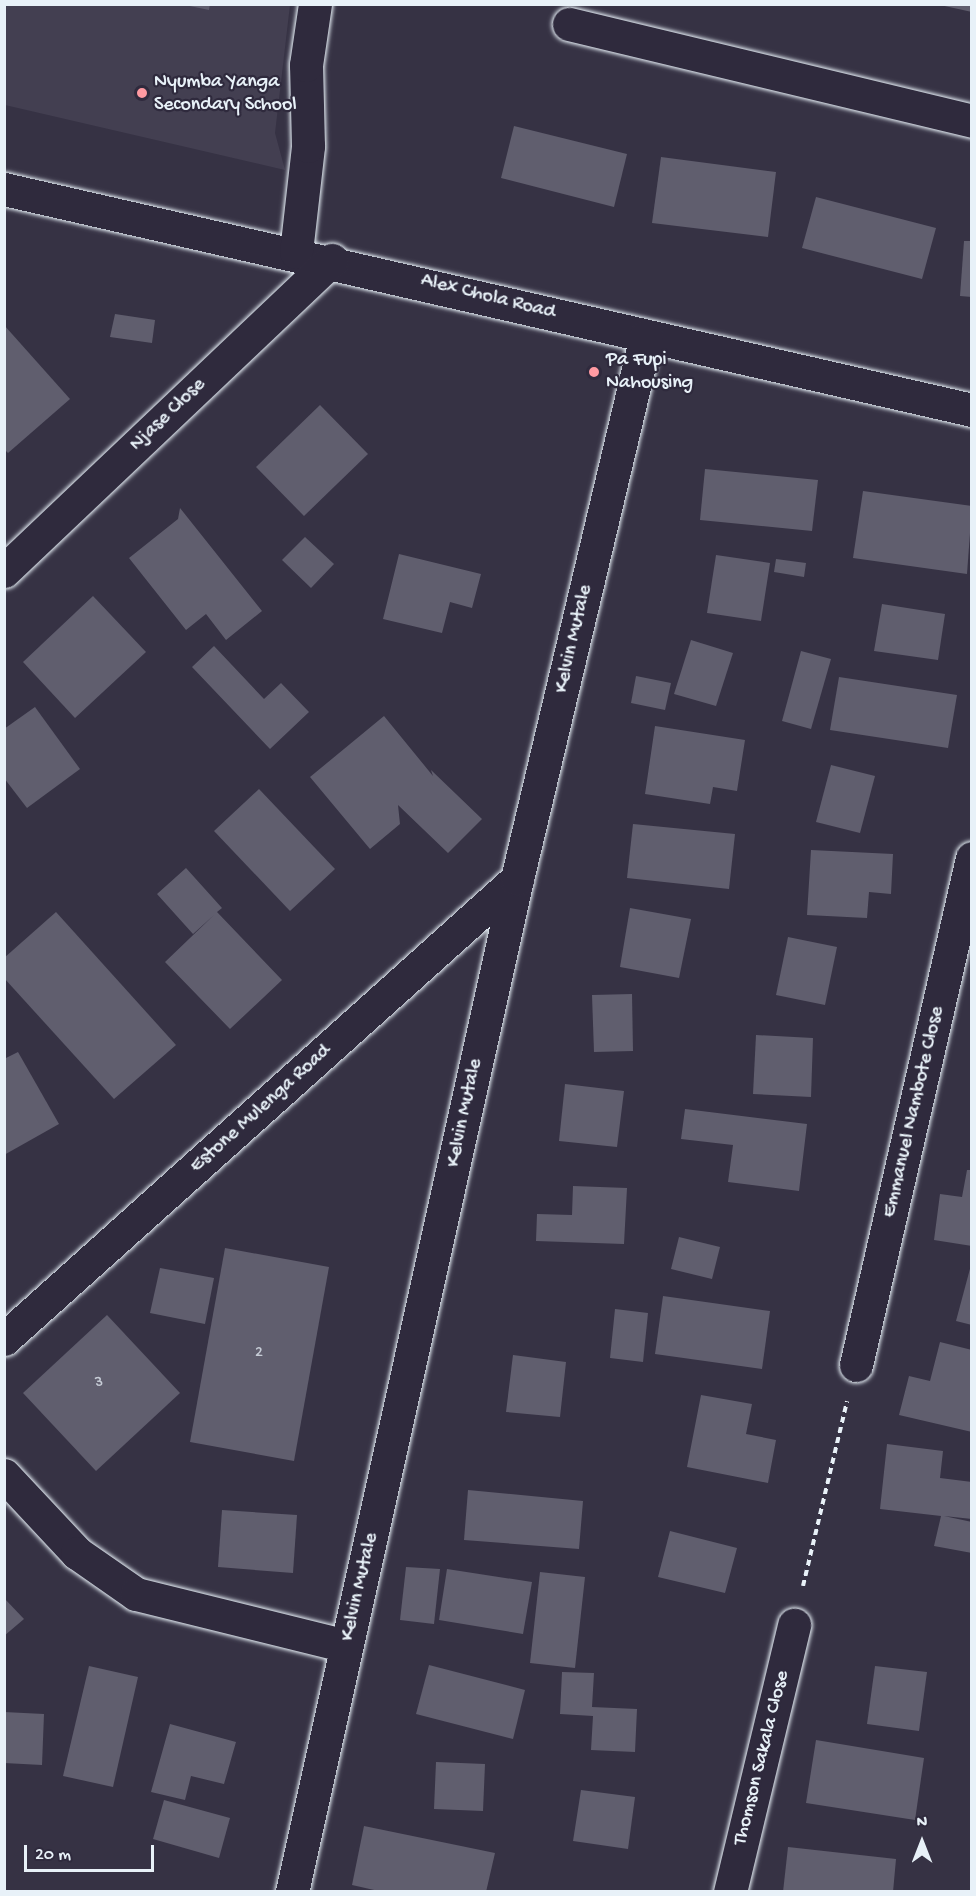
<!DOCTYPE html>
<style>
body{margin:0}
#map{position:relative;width:976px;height:1896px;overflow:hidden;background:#363244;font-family:"Gochi Hand",sans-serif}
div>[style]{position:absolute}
.built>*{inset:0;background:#433f51}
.building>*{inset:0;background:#605e6e}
.path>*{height:4px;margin-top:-2px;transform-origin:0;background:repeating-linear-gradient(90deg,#e8f1f8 0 6px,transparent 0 10.5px)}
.roads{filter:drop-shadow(0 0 2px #e8f1f8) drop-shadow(0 0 2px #e8f1f8)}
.minor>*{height:33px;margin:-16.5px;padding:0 16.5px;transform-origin:16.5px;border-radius:16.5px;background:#2f2a3d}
.dots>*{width:16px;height:16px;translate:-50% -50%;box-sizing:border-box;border:3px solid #2f2a3d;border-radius:50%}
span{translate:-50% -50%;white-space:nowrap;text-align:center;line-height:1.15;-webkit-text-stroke:4.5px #2f2a3d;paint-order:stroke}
.number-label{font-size:16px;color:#c6ccd6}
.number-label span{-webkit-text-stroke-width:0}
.poi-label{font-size:20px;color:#e8f1f8}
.left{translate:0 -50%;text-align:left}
.street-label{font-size:20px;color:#e8f1f8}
.frame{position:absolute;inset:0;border:6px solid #e8f1f8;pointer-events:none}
.north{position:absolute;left:892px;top:1812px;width:60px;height:60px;-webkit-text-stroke:4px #2f2a3d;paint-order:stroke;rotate:0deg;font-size:16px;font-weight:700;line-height:24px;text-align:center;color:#e8f1f8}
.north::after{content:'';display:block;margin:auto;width:21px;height:27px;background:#e8f1f8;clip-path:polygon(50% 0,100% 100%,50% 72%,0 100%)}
.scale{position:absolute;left:24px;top:1845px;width:130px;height:27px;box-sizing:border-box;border:3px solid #e8f1f8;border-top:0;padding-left:8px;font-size:18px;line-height:21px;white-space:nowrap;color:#e8f1f8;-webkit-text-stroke:4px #2f2a3d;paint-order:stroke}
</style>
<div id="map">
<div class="built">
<i style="clip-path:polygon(5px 5px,290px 5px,275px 133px,285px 170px,5px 105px)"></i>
</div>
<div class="building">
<i style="clip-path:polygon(180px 4px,210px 4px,209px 10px)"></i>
<i style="clip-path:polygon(940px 4px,972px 4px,972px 12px,940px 5px)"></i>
<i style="clip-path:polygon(514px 126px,627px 154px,614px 207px,501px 178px)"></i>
<i style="clip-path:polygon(661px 157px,776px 172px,768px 237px,652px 223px)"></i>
<i style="clip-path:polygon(816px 197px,936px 228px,922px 279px,802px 248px)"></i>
<i style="clip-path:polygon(964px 241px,972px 241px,972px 297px,960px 296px)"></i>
<i style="clip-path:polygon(115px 314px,155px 320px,152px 343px,110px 337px)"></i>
<i style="clip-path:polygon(4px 325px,70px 399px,8px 453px,4px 449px)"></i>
<i style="clip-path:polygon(320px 405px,368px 454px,304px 516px,256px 467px)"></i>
<i style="clip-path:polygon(705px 469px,818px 480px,812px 531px,700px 520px)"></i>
<i style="clip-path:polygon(863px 491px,972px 506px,967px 574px,853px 558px)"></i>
<i style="clip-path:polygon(180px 508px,262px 611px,226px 640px,206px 614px,186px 630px,129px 558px,178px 519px)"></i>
<i style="clip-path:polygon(305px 537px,334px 564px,311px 588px,282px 560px)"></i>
<i style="clip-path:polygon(399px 554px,481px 574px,472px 608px,450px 602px,442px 633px,383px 619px)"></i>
<i style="clip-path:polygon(716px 555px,770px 563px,761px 621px,707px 613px)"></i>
<i style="clip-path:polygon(776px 559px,806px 563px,804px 577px,774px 572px)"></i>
<i style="clip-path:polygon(93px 596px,146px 652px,75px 718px,23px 662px)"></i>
<i style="clip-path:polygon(882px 604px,945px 614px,938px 660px,874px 651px)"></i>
<i style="clip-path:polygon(691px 640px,733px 653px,716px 706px,674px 694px)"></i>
<i style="clip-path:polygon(214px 646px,264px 699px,281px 683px,309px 712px,270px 749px,192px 667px)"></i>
<i style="clip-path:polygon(801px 651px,831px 659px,811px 729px,782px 721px)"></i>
<i style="clip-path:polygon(636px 676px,671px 683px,665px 710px,631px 703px)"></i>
<i style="clip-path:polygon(839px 677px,957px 695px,948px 748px,830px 730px)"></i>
<i style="clip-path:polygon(35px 707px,80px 769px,27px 808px,4px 778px,4px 729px)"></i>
<i style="clip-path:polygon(384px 716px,433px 776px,431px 770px,482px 819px,448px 853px,398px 805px,400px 824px,370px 849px,310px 777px)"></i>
<i style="clip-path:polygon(655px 726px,745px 740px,737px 791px,713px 787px,710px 804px,645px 794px)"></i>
<i style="clip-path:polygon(831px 765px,875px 776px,860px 833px,816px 822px)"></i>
<i style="clip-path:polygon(259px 789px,335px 869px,290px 911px,214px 831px)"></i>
<i style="clip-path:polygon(633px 824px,735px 834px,729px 889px,627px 878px)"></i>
<i style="clip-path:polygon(811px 850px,893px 854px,891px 894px,869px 892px,867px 918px,807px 915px)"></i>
<i style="clip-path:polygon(186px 868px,222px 908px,217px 912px,282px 980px,230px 1029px,165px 962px,214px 915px,193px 934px,157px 894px)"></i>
<i style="clip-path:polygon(630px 908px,691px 919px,679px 978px,620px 967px)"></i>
<i style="clip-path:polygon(56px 912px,176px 1045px,114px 1099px,4px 978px,4px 958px)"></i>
<i style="clip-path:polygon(788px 937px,837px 947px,825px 1005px,776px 995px)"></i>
<i style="clip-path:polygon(632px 994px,633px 1051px,594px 1052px,592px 995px)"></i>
<i style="clip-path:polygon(756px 1035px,813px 1038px,811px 1097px,753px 1094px)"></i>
<i style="clip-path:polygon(18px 1052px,59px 1124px,4px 1155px,4px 1059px)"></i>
<i style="clip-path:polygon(565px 1084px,624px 1091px,617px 1147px,559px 1141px)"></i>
<i style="clip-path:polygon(685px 1109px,807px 1124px,799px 1191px,728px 1182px,733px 1145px,681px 1139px)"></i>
<i style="clip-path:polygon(967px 1170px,972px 1170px,972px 1246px,934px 1240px,940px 1194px,962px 1197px)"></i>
<i style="clip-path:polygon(573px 1186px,627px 1188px,624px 1244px,536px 1241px,537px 1214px,572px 1215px)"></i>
<i style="clip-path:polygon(679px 1237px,720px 1247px,712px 1279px,671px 1269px)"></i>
<i style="clip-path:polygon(225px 1248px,329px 1267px,294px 1461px,190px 1442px)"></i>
<i style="clip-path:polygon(971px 1265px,972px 1265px,972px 1325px,956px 1321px)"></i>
<i style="clip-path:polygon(160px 1268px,214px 1278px,205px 1324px,150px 1313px)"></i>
<i style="clip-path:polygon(663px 1296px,770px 1311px,762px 1369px,655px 1354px)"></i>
<i style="clip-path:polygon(615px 1309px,648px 1313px,643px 1362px,610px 1358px)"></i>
<i style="clip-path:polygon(107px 1315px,180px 1393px,96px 1471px,23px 1393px)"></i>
<i style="clip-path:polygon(940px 1342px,972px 1350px,972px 1432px,899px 1415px,909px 1376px,930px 1381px)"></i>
<i style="clip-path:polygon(513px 1355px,566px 1362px,560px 1417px,506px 1412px)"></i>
<i style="clip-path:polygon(701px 1395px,752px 1404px,746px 1434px,776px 1440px,768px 1483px,687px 1467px)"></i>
<i style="clip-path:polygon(887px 1444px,943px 1451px,940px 1478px,972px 1482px,972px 1519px,944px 1516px,972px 1522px,972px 1553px,934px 1546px,941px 1516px,880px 1509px)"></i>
<i style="clip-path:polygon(468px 1490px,583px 1501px,579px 1549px,464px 1540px)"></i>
<i style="clip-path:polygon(222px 1510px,297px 1515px,293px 1573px,218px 1567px)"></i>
<i style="clip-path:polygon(670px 1531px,737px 1548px,725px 1593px,658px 1577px)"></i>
<i style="clip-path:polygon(406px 1567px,440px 1569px,434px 1624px,400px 1620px)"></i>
<i style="clip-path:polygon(447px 1569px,532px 1582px,523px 1634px,439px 1620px)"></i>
<i style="clip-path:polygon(540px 1572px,585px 1577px,575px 1668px,530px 1663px)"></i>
<i style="clip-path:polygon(4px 1598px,24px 1619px,4px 1636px)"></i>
<i style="clip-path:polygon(429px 1665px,525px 1690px,513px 1739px,416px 1714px)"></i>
<i style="clip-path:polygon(89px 1666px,138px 1677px,113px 1787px,63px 1776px)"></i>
<i style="clip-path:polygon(875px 1666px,927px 1672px,919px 1731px,867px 1724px)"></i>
<i style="clip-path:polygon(562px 1672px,594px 1673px,592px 1707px,637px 1709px,635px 1752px,591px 1750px,593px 1716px,560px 1714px)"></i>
<i style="clip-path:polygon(4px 1712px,44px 1714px,42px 1765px,4px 1763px)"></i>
<i style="clip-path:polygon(170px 1724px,236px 1742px,224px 1784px,191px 1776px,185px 1800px,151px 1792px)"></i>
<i style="clip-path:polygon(816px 1740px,924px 1758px,915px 1820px,806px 1803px)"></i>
<i style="clip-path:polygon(436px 1762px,485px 1764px,483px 1811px,434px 1809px)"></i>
<i style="clip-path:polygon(581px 1790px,635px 1797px,628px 1849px,573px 1841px)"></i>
<i style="clip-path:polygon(164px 1800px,230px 1818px,219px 1858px,153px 1839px)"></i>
<i style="clip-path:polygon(364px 1826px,495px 1853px,486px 1892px,383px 1892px,352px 1885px)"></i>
<i style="clip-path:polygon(788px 1847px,896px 1859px,893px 1892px,783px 1892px)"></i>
</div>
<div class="path">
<i style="left:803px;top:1586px;width:190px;rotate:-76.6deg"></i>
</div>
<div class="roads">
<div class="minor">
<i style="left:569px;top:24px;width:415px;rotate:13.5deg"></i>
<i style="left:4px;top:189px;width:993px;rotate:12.86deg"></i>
<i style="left:296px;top:252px;width:107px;rotate:-83.5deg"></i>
<i style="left:308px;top:146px;width:81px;rotate:-91.4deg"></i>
<i style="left:306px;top:65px;width:62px;rotate:-81.6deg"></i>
<i style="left:4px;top:571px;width:452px;rotate:-43.5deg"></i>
<i style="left:4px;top:1339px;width:689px;rotate:-41.88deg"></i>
<i style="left:856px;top:1365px;width:520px;rotate:-77.11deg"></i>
<i style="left:4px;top:1475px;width:107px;rotate:46.9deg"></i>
<i style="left:77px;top:1553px;width:72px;rotate:34.8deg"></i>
<i style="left:136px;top:1594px;width:216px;rotate:13.9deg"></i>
<i style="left:292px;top:1892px;width:1038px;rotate:-77.48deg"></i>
<i style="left:517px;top:879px;width:558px;rotate:-76.64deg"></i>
<i style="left:730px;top:1892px;width:275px;rotate:-76.5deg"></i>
</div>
</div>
<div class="dots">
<i style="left:142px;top:93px;background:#ff9aa2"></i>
<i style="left:594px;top:372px;background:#ff9aa2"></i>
</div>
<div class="number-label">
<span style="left:259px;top:1354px">2</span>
<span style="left:99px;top:1384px">3</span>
</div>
<div class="poi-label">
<span class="left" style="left:154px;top:94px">Nyumba Yanga<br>Secondary School</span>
<span class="left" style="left:606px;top:372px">Pa Fupi<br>Nahousing</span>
</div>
<div class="street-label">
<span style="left:488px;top:297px;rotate:14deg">Alex Chola Road</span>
<span style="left:168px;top:415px;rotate:-44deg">Njase Close</span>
<span style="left:574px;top:639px;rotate:-77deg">Kelvin Mutale</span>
<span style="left:261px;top:1109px;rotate:-42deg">Estone Mulenga Road</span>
<span style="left:914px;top:1112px;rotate:-77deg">Emmanuel Nambote Close</span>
<span style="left:465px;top:1113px;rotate:-78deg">Kelvin Mutale</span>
<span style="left:360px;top:1587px;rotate:-77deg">Kelvin Mutale</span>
<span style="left:762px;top:1758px;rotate:-76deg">Thomson Sakala Close</span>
</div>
<div class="frame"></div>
<div class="north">N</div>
<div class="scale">20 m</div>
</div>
